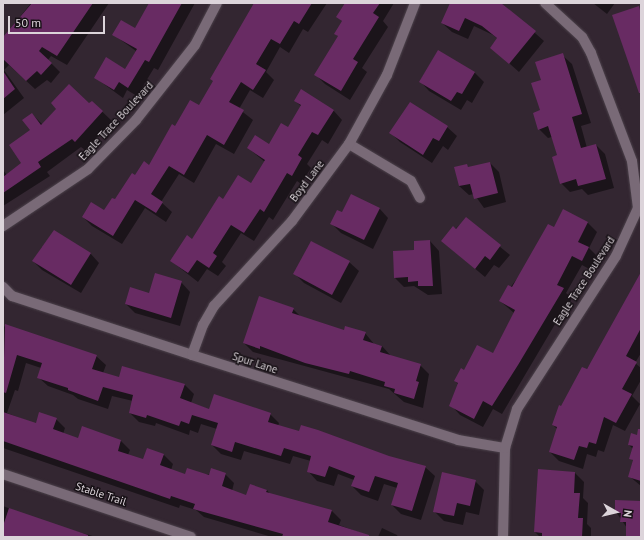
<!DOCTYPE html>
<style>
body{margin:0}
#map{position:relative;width:644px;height:540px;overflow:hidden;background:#332631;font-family:"PT Sans",sans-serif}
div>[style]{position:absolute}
.shadow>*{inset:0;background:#0007}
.building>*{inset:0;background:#682b63}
.roads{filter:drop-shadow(0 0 1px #4c424b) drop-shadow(0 0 1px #4c424b)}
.minor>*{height:10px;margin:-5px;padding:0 5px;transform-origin:5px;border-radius:5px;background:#796a77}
span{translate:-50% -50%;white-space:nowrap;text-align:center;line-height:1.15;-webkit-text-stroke:3px #171116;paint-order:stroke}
.street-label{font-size:11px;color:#dcd4da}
.frame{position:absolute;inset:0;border:4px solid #dcd4da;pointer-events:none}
.north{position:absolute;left:596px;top:492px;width:40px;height:40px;-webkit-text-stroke:3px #171116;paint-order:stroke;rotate:98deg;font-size:11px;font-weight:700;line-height:16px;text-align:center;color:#dcd4da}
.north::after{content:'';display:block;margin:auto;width:14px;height:18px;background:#dcd4da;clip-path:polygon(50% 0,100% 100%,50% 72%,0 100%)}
.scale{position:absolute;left:8px;top:16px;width:97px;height:18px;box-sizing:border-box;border:2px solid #dcd4da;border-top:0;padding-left:5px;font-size:12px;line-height:14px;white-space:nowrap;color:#dcd4da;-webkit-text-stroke:3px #171116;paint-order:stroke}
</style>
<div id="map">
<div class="shadow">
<i style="clip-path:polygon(31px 3px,109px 3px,67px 65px,51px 56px,48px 60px,60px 72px,51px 83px,47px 80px,35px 89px,9px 65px,4px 70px,24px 98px,3px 115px,3px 38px)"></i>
<i style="clip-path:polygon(150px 3px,195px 3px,158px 70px,154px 68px,137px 96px,127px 90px,123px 98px,97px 79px,125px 70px,136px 51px,114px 35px,135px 29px)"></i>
<i style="clip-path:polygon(256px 3px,327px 3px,308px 32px,303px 29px,289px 53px,280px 47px,266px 72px,274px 80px,263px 98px,250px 90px,239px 109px,253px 120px,234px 154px,216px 144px,194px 183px,179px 174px,161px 202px,172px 212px,166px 222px,145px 208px,122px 244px,92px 226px,83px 217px,105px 211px,135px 177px,150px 166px,176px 127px,200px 107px)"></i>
<i style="clip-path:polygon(346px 3px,394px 3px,383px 21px,388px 27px,362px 68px,367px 72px,350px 100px,325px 84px,316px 75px,339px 37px,336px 34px,343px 22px,338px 17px)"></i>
<i style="clip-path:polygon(451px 3px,501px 3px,544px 41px,519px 72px,491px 47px,498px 39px,493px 35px,474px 26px,468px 39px,452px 32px,442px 23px)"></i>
<i style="clip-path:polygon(593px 3px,615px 3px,607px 14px)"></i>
<i style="clip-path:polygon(438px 51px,475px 73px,484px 82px,472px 103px,467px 100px,461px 110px,429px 91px,420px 81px)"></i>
<i style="clip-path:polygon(562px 55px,572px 64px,591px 123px,581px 126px,587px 148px,596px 145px,605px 154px,614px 188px,588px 195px,582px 189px,570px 192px,561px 183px,558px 156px,552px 137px,548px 138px,539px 129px,542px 80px)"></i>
<i style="clip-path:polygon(295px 101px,333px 110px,342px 120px,328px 144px,322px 140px,307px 164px,311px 168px,301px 184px,297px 181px,273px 220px,269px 217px,254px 241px,241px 233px,222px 262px,226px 266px,218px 276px,207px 269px,198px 282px,171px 261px,192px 240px,223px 200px,251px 184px,265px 162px,248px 148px,270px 145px,288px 129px,302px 107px)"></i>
<i style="clip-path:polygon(92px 102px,112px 121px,85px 150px,81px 147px,47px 172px,50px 176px,3px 206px,3px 170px,7px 175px,23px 163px,31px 131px,32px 114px,43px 125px)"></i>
<i style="clip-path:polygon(410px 103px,447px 127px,457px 136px,448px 150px,443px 146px,432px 163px,400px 142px,391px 133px)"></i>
<i style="clip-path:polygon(490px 163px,499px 172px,506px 202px,484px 208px,474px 194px,469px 195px,459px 186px,466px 165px,469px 168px)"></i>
<i style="clip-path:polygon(379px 208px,388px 218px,373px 249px,341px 233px,332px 224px,343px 213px)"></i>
<i style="clip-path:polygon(466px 219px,510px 255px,499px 268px,494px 265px,485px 277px,442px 241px)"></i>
<i style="clip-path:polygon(588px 223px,597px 232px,589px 248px,598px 257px,591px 270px,582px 265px,566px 293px,572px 298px,566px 310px,564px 309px,502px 414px,493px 409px,483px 427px,460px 415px,451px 405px,459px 385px,455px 381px,464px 371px,493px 354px,514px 313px,500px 301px,555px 228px)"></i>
<i style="clip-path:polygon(430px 241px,439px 251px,442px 294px,428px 295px,414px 286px,404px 287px,395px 278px,415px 251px)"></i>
<i style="clip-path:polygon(312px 242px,349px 262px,359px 271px,341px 303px,304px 283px,295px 274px)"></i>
<i style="clip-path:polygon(42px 247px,90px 253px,99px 263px,81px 293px,42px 270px,33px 261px)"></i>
<i style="clip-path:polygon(181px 282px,190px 292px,180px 326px,135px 313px,126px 304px)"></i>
<i style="clip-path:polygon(641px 289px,641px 353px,635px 363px,641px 368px,641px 380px,632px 396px,640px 404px,625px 431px,613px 425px,604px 452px,598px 450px,596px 457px,587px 454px,583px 469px,559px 461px,550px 452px,557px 429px,553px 425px,561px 407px)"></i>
<i style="clip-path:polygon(293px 309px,301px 317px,345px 331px,365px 333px,374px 344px,382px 346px,391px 356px,420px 365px,429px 374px,423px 408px,404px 402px,389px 389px,253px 352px,244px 343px)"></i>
<i style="clip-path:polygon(3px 326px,96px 356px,106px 365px,103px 373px,120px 379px,123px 367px,185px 385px,194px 394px,191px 403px,210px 410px,270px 414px,279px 423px,278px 426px,425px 467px,435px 476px,421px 520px,401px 514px,392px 505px,397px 488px,384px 484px,378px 501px,361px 495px,352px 486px,354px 480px,338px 474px,334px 486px,317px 481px,308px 471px,311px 461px,293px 456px,290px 464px,244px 451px,241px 460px,221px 454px,212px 445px,217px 429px,201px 424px,198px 433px,190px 430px,189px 435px,156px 423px,155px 426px,139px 422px,130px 413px,133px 401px,112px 396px,108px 409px,78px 399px,73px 395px,48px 386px,38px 377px,41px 368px,26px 363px,18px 391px,15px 390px,7px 413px,36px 424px,56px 419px,65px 428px,63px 434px,79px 439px,121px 441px,130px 450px,128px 455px,144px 461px,164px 455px,173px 464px,171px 470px,186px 475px,225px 474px,234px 483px,232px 491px,247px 496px,267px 490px,270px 494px,332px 511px,341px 520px,339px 525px,372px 537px,272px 537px,204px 517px,196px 510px,180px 505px,179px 508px,3px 448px)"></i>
<i style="clip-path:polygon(641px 437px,641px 486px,629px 476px,634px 462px,631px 458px,633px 449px,629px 445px)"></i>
<i style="clip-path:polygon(575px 473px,584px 482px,583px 498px,588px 503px,587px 524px,591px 528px,591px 537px,540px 537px,535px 532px)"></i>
<i style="clip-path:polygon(475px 481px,484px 490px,479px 515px,466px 512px,463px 525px,444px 521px,434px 511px)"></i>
<i style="clip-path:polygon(641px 502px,641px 537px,627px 537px,627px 528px,616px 512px)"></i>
<i style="clip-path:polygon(3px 506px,44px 522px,96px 537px,3px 537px)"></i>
<i style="clip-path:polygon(382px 528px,397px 535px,398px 537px,378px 537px)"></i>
</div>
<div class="building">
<i style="clip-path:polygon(32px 3px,93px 3px,57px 56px,42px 47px,39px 51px,52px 63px,41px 75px,37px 71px,26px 81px,3px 59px,3px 37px)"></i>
<i style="clip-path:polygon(149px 3px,182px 3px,149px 62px,145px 60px,128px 88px,119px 82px,114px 90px,94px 78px,106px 57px,125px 69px,137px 49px,112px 35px,121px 20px,135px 28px)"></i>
<i style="clip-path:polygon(254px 3px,312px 3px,299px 24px,294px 21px,280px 44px,271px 39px,256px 64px,266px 70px,253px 90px,241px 82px,229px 102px,244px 110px,224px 145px,207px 135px,184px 175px,169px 166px,151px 194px,163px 202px,156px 213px,135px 200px,113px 236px,82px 217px,91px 202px,104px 210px,112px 198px,115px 199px,132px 173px,135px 175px,144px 161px,149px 165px,172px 124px,175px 126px,190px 100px,199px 105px,213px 81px,210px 79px)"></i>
<i style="clip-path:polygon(345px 3px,380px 3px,373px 13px,379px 17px,353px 59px,358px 62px,341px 91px,314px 75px,338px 36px,334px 34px,342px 21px,336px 17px)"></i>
<i style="clip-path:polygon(450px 3px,501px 3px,536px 31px,509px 64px,490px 48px,497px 38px,482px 26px,465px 18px,459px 31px,441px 23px)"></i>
<i style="clip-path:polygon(639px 6px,641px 14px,641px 93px,639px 93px,612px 15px)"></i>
<i style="clip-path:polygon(438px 50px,475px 72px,462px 94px,457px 92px,451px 101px,419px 82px)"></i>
<i style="clip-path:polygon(563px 53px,582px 114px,572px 117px,581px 148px,596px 144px,606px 179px,578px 186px,576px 179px,560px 184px,552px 157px,557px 155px,548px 126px,538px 130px,533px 113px,540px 110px,531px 83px,541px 80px,535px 62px)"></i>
<i style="clip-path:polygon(3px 71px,15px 89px,3px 99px)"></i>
<i style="clip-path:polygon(69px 84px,89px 103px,92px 101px,103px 111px,75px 142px,72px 139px,38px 162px,41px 167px,3px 193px,3px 177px,21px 163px,9px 145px,30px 130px,22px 120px,32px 113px,41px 125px,56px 109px,51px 103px)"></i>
<i style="clip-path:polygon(301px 89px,334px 110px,318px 135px,312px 132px,298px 155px,302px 158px,292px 176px,287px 173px,264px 212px,260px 209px,244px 233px,231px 225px,213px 253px,217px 256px,209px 268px,197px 260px,188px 273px,170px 261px,187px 235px,192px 239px,219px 196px,223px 199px,238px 175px,251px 183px,265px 160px,247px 148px,255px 135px,269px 144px,281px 123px,288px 127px,301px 105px,294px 101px)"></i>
<i style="clip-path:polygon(410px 102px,448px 126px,439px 141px,433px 138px,423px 155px,389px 133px)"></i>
<i style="clip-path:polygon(490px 162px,498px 193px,474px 199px,470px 184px,459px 186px,454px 167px,467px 164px,468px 167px)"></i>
<i style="clip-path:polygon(351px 194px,380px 208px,364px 240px,330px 224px,337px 210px,342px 212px)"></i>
<i style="clip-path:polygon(563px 209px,588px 222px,578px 242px,589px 247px,582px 261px,572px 256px,557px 285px,564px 288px,518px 365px,492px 406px,483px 401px,474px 419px,449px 406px,458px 383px,454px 381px,461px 368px,464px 370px,477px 345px,493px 353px,515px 310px,499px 301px,508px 285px,512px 287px,548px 224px,554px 227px)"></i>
<i style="clip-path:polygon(466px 217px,501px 245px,490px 260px,485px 256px,475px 269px,441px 241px,453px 226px,456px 229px)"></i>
<i style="clip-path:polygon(54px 230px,91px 253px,71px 285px,32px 261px)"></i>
<i style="clip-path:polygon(430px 240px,433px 286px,418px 286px,418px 281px,408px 282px,408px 277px,394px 278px,393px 251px,414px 250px,414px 241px)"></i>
<i style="clip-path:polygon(311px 241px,350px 261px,332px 295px,293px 274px)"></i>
<i style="clip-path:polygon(641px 272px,641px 328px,626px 356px,637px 362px,622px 389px,632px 394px,616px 423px,604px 417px,596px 444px,589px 442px,587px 448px,579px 446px,574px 460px,549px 452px,557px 427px,552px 425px,559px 405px,561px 406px,582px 367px,587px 369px)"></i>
<i style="clip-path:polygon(155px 273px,182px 281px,171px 318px,125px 304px,130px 287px,149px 293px)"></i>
<i style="clip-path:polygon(259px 296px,294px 308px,292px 313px,344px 330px,345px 326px,366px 332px,363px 340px,382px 346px,380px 352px,421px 364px,416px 381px,419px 382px,414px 399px,394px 393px,395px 389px,384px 386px,385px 382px,350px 371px,349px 374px,305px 363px,260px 346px,260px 349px,243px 343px)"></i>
<i style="clip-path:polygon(5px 324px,97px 355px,92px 369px,119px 377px,122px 366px,185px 384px,180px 398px,209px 409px,214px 394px,271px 413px,268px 422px,299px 431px,301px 425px,318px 430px,389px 456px,426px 466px,412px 511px,391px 505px,398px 483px,375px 476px,369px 492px,351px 486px,355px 476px,329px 466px,325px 477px,307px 472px,311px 456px,284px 448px,281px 456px,235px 442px,232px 452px,211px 445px,218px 423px,192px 415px,189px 424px,181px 421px,179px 426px,147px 415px,146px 418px,129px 413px,133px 395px,103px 387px,98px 401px,68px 390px,68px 388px,37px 378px,42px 363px,17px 355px,6px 393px,3px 392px)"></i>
<i style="clip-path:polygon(3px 412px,36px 423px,39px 412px,57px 418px,53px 429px,78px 438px,82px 426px,121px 440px,118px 451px,143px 459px,147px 448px,164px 454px,160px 465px,185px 474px,187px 468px,209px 475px,211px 468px,226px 473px,222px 486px,246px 495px,250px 484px,267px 490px,266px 492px,332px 510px,328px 522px,369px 535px,369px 537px,282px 537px,283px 534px,193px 509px,195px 504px,171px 496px,170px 499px,3px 441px)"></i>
<i style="clip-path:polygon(638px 429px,641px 429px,641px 481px,628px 477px,633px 460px,629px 459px,633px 446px,628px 445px,631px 433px,637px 435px)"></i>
<i style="clip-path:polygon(538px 469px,575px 472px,574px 493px,580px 493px,578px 518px,583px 518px,582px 537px,542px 537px,542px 533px,534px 532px)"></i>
<i style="clip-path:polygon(442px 472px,476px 480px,470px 506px,457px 503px,454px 516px,433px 512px)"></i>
<i style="clip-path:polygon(615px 500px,641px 501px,641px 537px,626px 537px,626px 522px,620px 522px,621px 513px,615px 513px)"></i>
<i style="clip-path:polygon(9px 508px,88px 535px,88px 537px,3px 537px,3px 526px)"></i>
</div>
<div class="roads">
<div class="minor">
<i style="left:349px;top:144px;width:72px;rotate:30.8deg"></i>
<i style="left:411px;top:181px;width:19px;rotate:62deg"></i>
<i style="left:3px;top:226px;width:102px;rotate:-33.8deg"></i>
<i style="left:88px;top:169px;width:69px;rotate:-45.6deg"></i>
<i style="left:136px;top:120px;width:95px;rotate:-51.8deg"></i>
<i style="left:195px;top:45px;width:47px;rotate:-62.4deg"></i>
<i style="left:3px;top:287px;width:13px;rotate:45deg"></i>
<i style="left:12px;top:296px;width:189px;rotate:18.1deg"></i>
<i style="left:192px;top:355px;width:279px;rotate:17.7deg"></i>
<i style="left:458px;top:440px;width:48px;rotate:9.7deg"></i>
<i style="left:192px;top:355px;width:32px;rotate:-70deg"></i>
<i style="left:203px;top:325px;width:22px;rotate:-60deg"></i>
<i style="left:214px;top:306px;width:115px;rotate:-47.5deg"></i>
<i style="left:292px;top:221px;width:96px;rotate:-53.5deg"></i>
<i style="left:349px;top:144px;width:79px;rotate:-61.2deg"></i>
<i style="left:387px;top:75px;width:77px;rotate:-68.7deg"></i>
<i style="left:3px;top:474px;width:198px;rotate:18.5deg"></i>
<i style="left:503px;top:537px;width:89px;rotate:-88.7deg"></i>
<i style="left:505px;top:448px;width:41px;rotate:-72.9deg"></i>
<i style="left:517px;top:409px;width:182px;rotate:-57.1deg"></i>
<i style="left:616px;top:256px;width:53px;rotate:-65.4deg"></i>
<i style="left:638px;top:208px;width:47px;rotate:-97.3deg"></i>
<i style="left:632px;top:161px;width:116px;rotate:-110.8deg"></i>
<i style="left:591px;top:53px;width:18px;rotate:-119deg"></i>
<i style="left:582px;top:37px;width:50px;rotate:-137.4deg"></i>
</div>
</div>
<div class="street-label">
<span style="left:116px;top:121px;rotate:-47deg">Eagle Trace Boulevard</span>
<span style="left:307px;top:181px;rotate:-53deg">Boyd Lane</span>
<span style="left:584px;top:281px;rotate:-57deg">Eagle Trace Boulevard</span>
<span style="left:255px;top:363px;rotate:18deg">Spur Lane</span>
<span style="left:101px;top:494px;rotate:18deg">Stable Trail</span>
</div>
<div class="frame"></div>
<div class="north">N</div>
<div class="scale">50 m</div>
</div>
